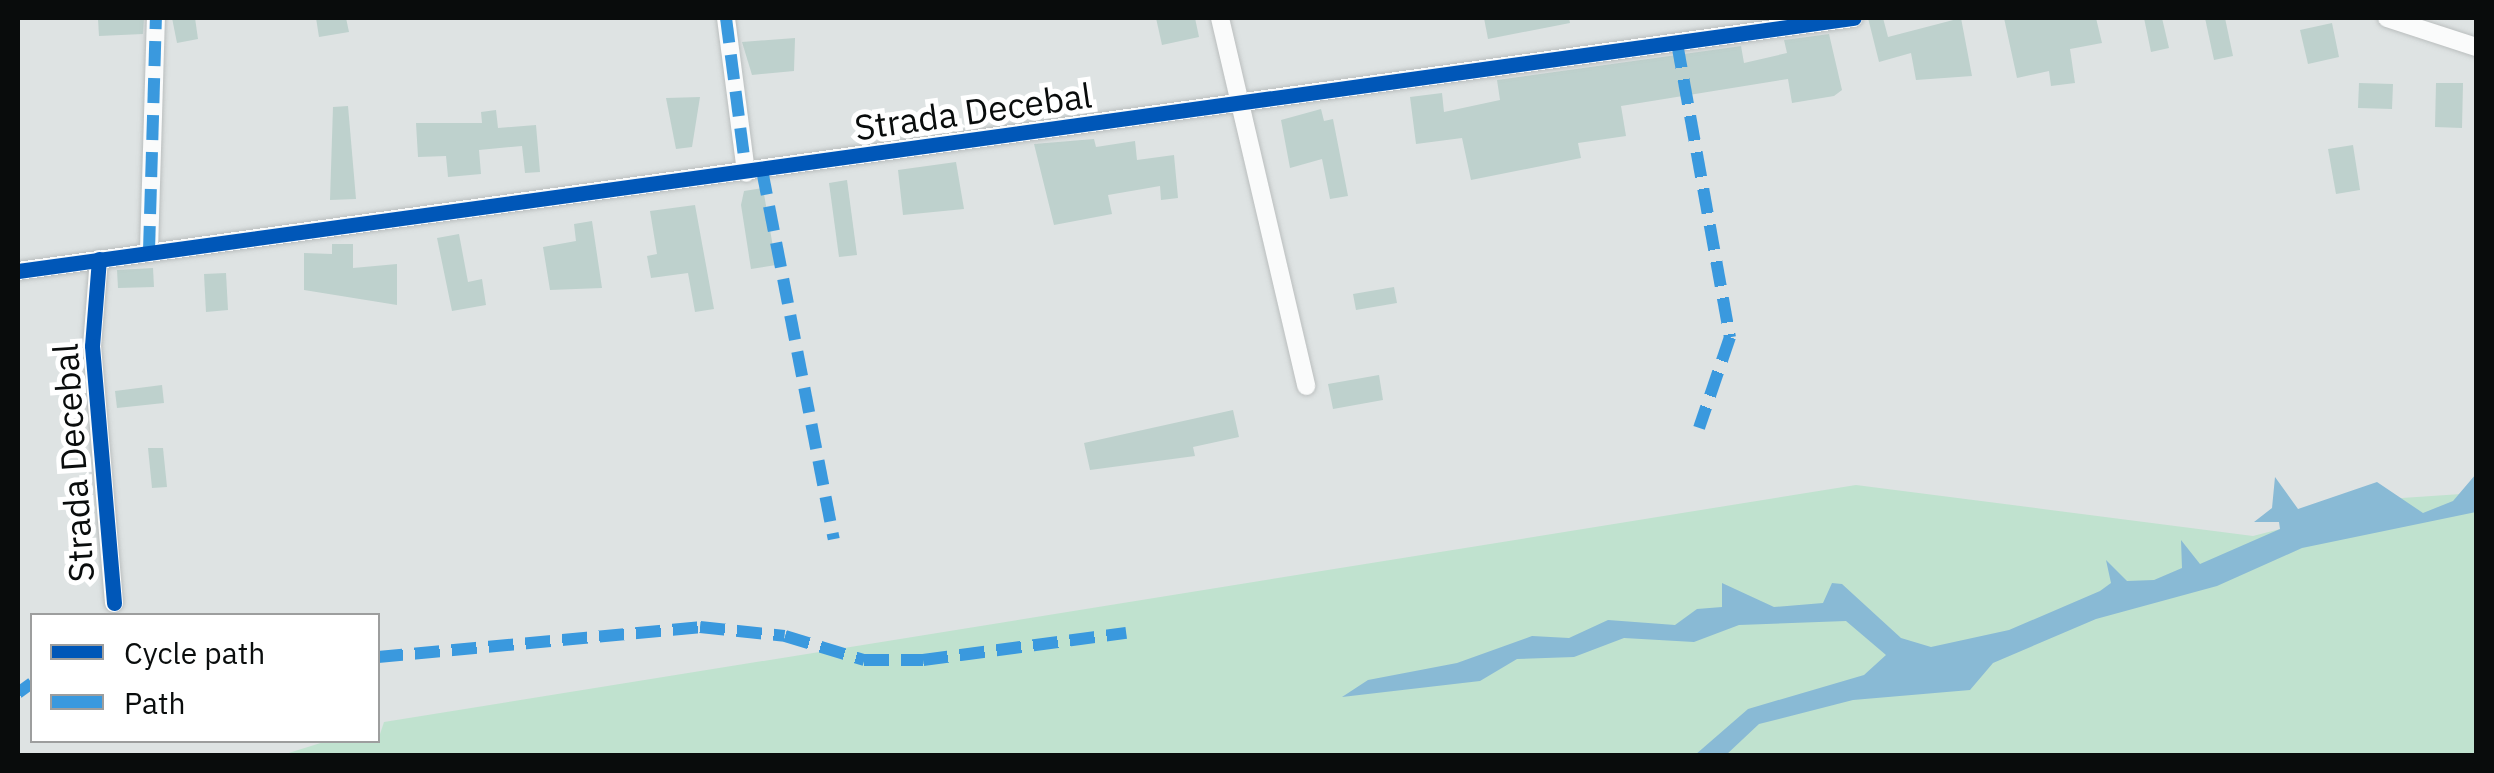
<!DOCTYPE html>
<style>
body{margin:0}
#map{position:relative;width:2494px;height:773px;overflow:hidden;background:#dee3e3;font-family:"IBM Plex Sans",sans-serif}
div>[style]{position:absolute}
.green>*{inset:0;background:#c0e2cf}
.water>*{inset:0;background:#89bad5}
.building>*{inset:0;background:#bed1cd}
.roads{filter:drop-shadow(0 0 2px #babebe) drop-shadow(0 0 2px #babebe)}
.street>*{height:18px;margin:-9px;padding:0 9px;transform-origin:9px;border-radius:9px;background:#fafbfb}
.quiet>*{height:12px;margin-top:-6px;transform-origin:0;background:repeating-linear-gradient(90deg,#3a99de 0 25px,transparent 0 37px)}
.cycleway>*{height:15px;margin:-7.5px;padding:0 7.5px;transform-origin:7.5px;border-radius:7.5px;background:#0057b8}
span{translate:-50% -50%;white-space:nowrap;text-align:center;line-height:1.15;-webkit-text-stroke:10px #fff;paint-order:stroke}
.street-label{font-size:35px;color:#090c0c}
.frame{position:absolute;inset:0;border:20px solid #090c0c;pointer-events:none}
.legend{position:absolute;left:30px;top:613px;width:350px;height:130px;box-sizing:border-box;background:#fff;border:2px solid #9d9e9e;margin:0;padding:12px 18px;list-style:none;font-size:30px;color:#090c0c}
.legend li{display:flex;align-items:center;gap:20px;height:50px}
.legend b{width:50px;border:2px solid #9d9e9e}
</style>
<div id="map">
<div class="green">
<i style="clip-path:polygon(1856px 485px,2253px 536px,2402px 498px,2476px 493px,2476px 755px,279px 756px,327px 741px,378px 740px,384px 722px)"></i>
</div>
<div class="water">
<i style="clip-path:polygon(2476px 474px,2476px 512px,2302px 548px,2217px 586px,2096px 619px,1993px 663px,1970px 690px,1853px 700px,1759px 724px,1726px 755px,1695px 755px,1748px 709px,1864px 675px,1886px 655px,1846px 621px,1739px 625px,1694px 642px,1624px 638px,1574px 657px,1517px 659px,1480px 681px,1342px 697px,1368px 680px,1457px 663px,1532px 636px,1569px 638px,1608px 620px,1675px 625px,1697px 609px,1722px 607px,1722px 583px,1774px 607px,1823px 603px,1832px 583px,1842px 584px,1901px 638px,1931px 647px,2009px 630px,2100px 591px,2111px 583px,2106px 560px,2127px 581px,2154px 580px,2182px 568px,2181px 540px,2200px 564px,2280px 529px,2279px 522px,2254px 522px,2272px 508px,2275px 477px,2298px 509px,2377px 482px,2423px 513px,2453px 501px)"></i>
</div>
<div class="building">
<i style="clip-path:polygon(135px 18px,144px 18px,143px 34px,99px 36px,98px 19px)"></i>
<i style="clip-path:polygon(172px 18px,195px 18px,198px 39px,177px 43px)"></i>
<i style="clip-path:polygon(316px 18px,346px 18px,349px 32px,319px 37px)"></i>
<i style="clip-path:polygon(1156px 18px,1195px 18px,1199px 37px,1162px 45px)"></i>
<i style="clip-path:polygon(1484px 18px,1569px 18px,1570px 23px,1488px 39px)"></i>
<i style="clip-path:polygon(1868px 18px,1883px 18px,1888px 37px,1961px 18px,1972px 76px,1916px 80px,1911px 53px,1879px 62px)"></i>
<i style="clip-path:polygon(2004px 18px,2096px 18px,2102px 43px,2070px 49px,2075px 83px,2051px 86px,2049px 71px,2017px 78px)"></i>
<i style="clip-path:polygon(2144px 18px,2162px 18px,2169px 48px,2151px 52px)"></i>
<i style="clip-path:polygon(2205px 18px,2225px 18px,2233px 56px,2214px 60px)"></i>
<i style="clip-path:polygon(2332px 23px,2339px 57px,2308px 64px,2300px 30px)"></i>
<i style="clip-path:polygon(1829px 34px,1842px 90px,1834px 96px,1792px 103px,1788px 79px,1621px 106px,1626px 136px,1578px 143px,1581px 158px,1471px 180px,1462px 138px,1416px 144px,1410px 97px,1442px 93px,1444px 112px,1500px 100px,1497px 80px,1741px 46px,1744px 63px,1787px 53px,1784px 40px)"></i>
<i style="clip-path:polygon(795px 38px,794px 71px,752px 75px,742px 42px)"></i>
<i style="clip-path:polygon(2359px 83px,2393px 84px,2392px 109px,2358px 108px)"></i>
<i style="clip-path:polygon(2436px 83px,2463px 83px,2462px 128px,2435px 127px)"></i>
<i style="clip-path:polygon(700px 97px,692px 147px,676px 149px,666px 98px)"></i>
<i style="clip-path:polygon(348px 106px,356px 199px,330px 200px,333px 107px)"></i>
<i style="clip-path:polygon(1321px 109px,1324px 121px,1333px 119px,1348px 196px,1330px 199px,1322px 159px,1290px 168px,1281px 120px)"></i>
<i style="clip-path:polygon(496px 110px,498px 128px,536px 125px,540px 172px,525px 173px,522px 146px,479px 150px,481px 174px,448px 177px,446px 156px,418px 157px,416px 123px,482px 123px,481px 112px)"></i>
<i style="clip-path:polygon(1094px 139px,1096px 147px,1135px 141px,1137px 160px,1174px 155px,1178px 198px,1161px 200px,1160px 186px,1108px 195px,1112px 214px,1054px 225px,1034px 144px)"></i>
<i style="clip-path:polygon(2353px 145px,2360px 190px,2336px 194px,2328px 149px)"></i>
<i style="clip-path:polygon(956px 162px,964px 209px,903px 215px,898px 170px)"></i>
<i style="clip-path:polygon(847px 180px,857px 255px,839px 257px,829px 183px)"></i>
<i style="clip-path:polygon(763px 188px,776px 265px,751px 269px,741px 205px,744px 191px)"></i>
<i style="clip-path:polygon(695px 205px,714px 309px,695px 312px,688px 273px,651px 278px,647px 256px,657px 254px,650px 211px)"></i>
<i style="clip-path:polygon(592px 221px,602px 288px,550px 290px,543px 247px,576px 241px,574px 224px)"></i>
<i style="clip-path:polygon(459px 234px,468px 282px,482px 279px,486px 305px,452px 311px,437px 238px)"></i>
<i style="clip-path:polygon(332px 244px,353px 244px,353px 268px,397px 264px,397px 305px,304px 290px,304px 253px,332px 254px)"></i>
<i style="clip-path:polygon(153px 268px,154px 287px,118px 288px,117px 270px)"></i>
<i style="clip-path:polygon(226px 273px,228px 310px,206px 312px,204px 274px)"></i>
<i style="clip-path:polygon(1394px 287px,1397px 303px,1356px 310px,1353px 294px)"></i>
<i style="clip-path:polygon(1379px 375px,1383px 400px,1333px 409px,1328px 384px)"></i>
<i style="clip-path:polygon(162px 385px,164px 403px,117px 408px,115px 391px)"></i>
<i style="clip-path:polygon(1233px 410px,1239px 437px,1193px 447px,1195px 456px,1090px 470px,1084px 443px)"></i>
<i style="clip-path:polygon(148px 448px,163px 448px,167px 487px,152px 488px)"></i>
</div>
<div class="roads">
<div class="street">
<i style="left:726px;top:18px;width:156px;rotate:82.6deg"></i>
<i style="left:1220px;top:18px;width:378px;rotate:76.8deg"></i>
<i style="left:2387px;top:18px;width:94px;rotate:18deg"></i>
<i style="left:149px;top:251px;width:233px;rotate:-88.3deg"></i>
<i style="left:99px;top:259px;width:87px;rotate:94.6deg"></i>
<i style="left:92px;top:346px;width:258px;rotate:85.1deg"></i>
<i style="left:18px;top:271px;width:1853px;rotate:-7.85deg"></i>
</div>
</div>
<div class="quiet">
<i style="left:726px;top:18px;width:156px;rotate:82.6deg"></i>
<i style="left:1677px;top:43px;width:299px;rotate:79.8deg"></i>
<i style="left:1730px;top:337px;width:96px;rotate:108.8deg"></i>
<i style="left:762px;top:170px;width:376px;rotate:79deg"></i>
<i style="left:149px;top:251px;width:233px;rotate:-88.3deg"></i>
<i style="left:378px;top:657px;width:323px;rotate:-5.3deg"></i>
<i style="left:700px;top:627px;width:85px;rotate:6deg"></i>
<i style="left:785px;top:636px;width:83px;rotate:16.9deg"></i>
<i style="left:864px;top:660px;width:59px"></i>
<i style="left:923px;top:660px;width:205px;rotate:-7.6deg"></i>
<i style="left:18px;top:693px;width:17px;rotate:-36deg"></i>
</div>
<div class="cycleway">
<i style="left:99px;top:259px;width:87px;rotate:94.6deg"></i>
<i style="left:92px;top:346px;width:258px;rotate:85.1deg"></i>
<i style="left:18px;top:271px;width:1853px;rotate:-7.85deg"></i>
</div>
<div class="street-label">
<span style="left:973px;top:111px;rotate:-8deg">Strada Decebal</span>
<span style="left:73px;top:463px;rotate:-94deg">Strada Decebal</span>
</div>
<div class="frame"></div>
<ul class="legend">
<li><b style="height:12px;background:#0057b8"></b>Cycle path</li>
<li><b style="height:12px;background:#3a99de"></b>Path</li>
</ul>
</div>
